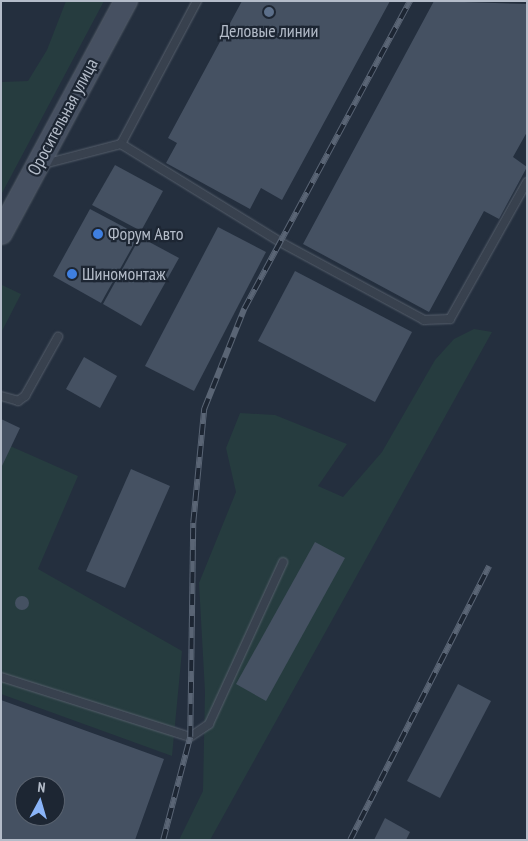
<!DOCTYPE html>
<meta charset="utf-8">
<style>
body{margin:0}
#map{position:relative;width:528px;height:841px;overflow:hidden;background:#242f3e;font-family:"PT Sans Narrow",sans-serif}
div>[style]{position:absolute}
.green>*{inset:0;background:#263c3f}
.building>*{inset:0;background:#455162}
.round{border-radius:50%}
.roads{filter:drop-shadow(0 0 1px #565f6c) drop-shadow(0 0 1px #565f6c)}
.lane>*{height:8px;margin:-4px;padding:0 4px;transform-origin:4px;border-radius:4px;background:#38414e}
.secondary>*{height:22px;margin:-11px;padding:0 11px;transform-origin:11px;border-radius:11px;background:#465061}
.rail>*{height:5.5px;margin-top:-2.75px;transform-origin:0;background:repeating-linear-gradient(90deg,#1d2633 0 11px,#5a6575 0 22px);box-sizing:border-box;border-block:1px solid #5a6575}
.dots>*{width:14px;height:14px;translate:-50% -50%;box-sizing:border-box;border:2px solid #1d2633;border-radius:50%}
span{translate:-50% -50%;white-space:nowrap;text-align:center;line-height:1.15;-webkit-text-stroke:4.5px #1d2633;paint-order:stroke}
.poi-label{font-size:18px;color:#b4bcc9}
.left{translate:0 -50%;text-align:left}
.street-label{font-size:18px;color:#b4bcc9}
.frame{position:absolute;inset:0;border:2px solid #b4bcc9;pointer-events:none}
.north{position:absolute;left:15px;top:776px;width:50px;height:50px;box-sizing:border-box;background:#1d2633;border:1px solid #59626f;border-radius:50%;rotate:6deg;font-size:14px;font-weight:700;line-height:20px;text-align:center;color:#b4bcc9}
.north::after{content:'';display:block;margin:auto;width:18px;height:22px;background:#8ab4f8;clip-path:polygon(50% 0,100% 100%,50% 72%,0 100%)}
</style>
<div id="map">
<div class="green">
<i style="clip-path:polygon(66px 1px,104px 1px,1px 195px,1px 82px,28px 81px,47px 50px)"></i>
<i style="clip-path:polygon(2px 285px,21px 294px,1px 333px,1px 287px)"></i>
<i style="clip-path:polygon(474px 329px,492px 332px,210px 840px,179px 840px,203px 791px,205px 692px,199px 583px,236px 492px,226px 448px,240px 413px,275px 415px,347px 444px,318px 486px,343px 497px,382px 452px,435px 360px,454px 339px)"></i>
<i style="clip-path:polygon(1px 442px,78px 476px,38px 569px,182px 651px,172px 756px,1px 694px)"></i>
</div>
<div class="building">
<i style="clip-path:polygon(242px 1px,390px 1px,282px 200px,261px 188px,250px 209px,166px 163px,177px 143px,168px 138px)"></i>
<i style="clip-path:polygon(434px 1px,527px 4px,527px 132px,513px 157px,527px 167px,499px 219px,484px 211px,429px 312px,303px 244px)"></i>
<i style="clip-path:polygon(115px 165px,163px 191px,141px 231px,92px 205px)"></i>
<i style="clip-path:polygon(90px 209px,139px 235px,101px 303px,53px 276px)"></i>
<i style="clip-path:polygon(218px 227px,266px 252px,194px 391px,145px 366px)"></i>
<i style="clip-path:polygon(140px 237px,179px 258px,141px 326px,103px 304px)"></i>
<i style="clip-path:polygon(295px 271px,412px 332px,375px 402px,258px 341px)"></i>
<i style="clip-path:polygon(84px 357px,117px 376px,100px 408px,66px 389px)"></i>
<i style="clip-path:polygon(1px 419px,20px 428px,1px 468px)"></i>
<i style="clip-path:polygon(131px 469px,170px 486px,125px 588px,86px 571px)"></i>
<i style="clip-path:polygon(315px 542px,345px 558px,266px 701px,236px 684px)"></i>
<i class="round" style="left:15px;top:596px;width:14px;height:14px"></i>
<i style="clip-path:polygon(458px 684px,491px 701px,440px 798px,407px 781px)"></i>
<i style="clip-path:polygon(evenodd,1px 700px,164px 759px,135px 840px,1px 840px,1px 700px,25px 786px,55px 786px,55px 816px,25px 816px,25px 786px)"></i>
<i style="clip-path:polygon(385px 818px,410px 832px,406px 840px,374px 840px)"></i>
</div>
<div class="roads">
<div class="lane">
<i style="left:121px;top:144px;width:162px;rotate:-62deg"></i>
<i style="left:44px;top:164px;width:80px;rotate:-14.6deg"></i>
<i style="left:121px;top:144px;width:187px;rotate:31.6deg"></i>
<i style="left:280px;top:242px;width:164px;rotate:28.4deg"></i>
<i style="left:424px;top:320px;width:26px;rotate:-2deg"></i>
<i style="left:450px;top:319px;width:157px;rotate:-60.7deg"></i>
<i style="left:1px;top:396px;width:18px;rotate:16deg"></i>
<i style="left:18px;top:401px;width:9px;rotate:-36deg"></i>
<i style="left:25px;top:396px;width:68px;rotate:-60.8deg"></i>
<i style="left:1px;top:677px;width:198px;rotate:17.6deg"></i>
<i style="left:190px;top:737px;width:23px;rotate:-34deg"></i>
<i style="left:209px;top:724px;width:178px;rotate:-65.4deg"></i>
</div>
<div class="secondary">
<i style="left:1px;top:233px;width:264px;rotate:-61.7deg"></i>
</div>
</div>
<div class="rail">
<i style="left:163px;top:840px;width:106px;rotate:-75.3deg"></i>
<i style="left:190px;top:737px;width:214px;rotate:-89.2deg"></i>
<i style="left:193px;top:523px;width:115px;rotate:-84.5deg"></i>
<i style="left:204px;top:409px;width:108px;rotate:-68.2deg"></i>
<i style="left:244px;top:309px;width:350px;rotate:-61.7deg"></i>
<i style="left:350px;top:840px;width:307px;rotate:-63.1deg"></i>
</div>
<div class="dots">
<i style="left:269px;top:12px;background:#5c6f8a"></i>
<i style="left:98px;top:234px;background:#3f7fe0"></i>
<i style="left:72px;top:274px;background:#3f7fe0"></i>
</div>
<div class="poi-label">
<span style="left:269px;top:31px">Деловые линии</span>
<span class="left" style="left:108px;top:234px">Форум Авто</span>
<span class="left" style="left:82px;top:274px">Шиномонтаж</span>
</div>
<div class="street-label">
<span style="left:63px;top:117px;rotate:-62deg">Оросительная улица</span>
</div>
<div class="frame"></div>
<div class="north">N</div>
</div>
